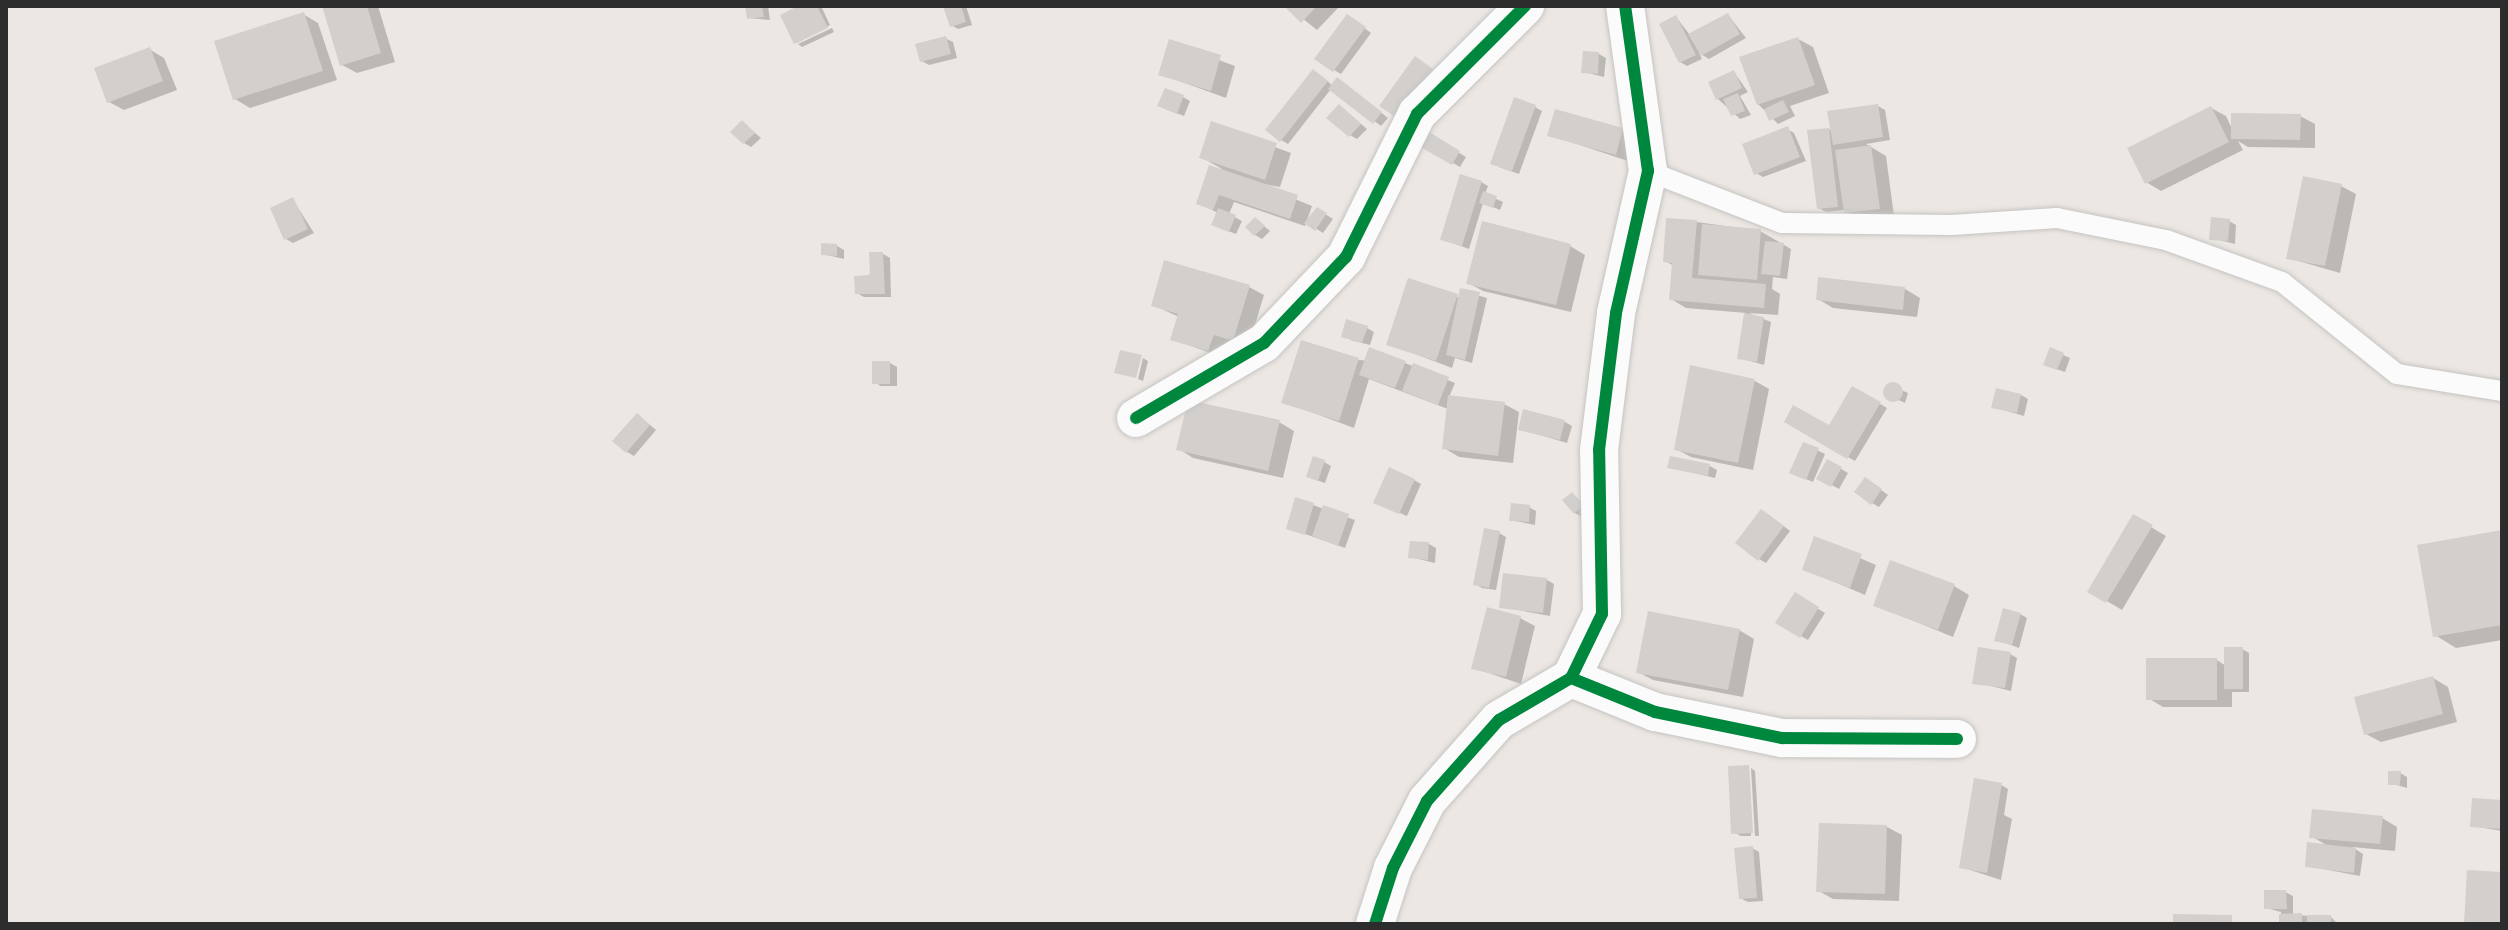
<!DOCTYPE html>
<style>
body{margin:0}
#map{position:relative;width:2508px;height:930px;overflow:hidden;background:#ece7e2;font-family:Barlow,sans-serif}
div>[style]{position:absolute}
.shadow>*{inset:0;background:#0003}
.building>*{inset:0;background:#d2cfcc}
.round{border-radius:50%}
.roads{filter:drop-shadow(0 0 2px #c5c4c3) drop-shadow(0 0 2px #c5c4c3)}
.lane>*{height:20px;margin:-10px;padding:0 10px;transform-origin:10px;border-radius:10px;background:#fcfbfb}
.street>*{height:38px;margin:-19px;padding:0 19px;transform-origin:19px;border-radius:19px;background:#fcfbfb}
.cycleway>*{height:12px;margin:-6px;padding:0 6px;transform-origin:6px;border-radius:6px;background:#00873e}
span{translate:-50% -50%;white-space:nowrap;text-align:center;line-height:1.15;-webkit-text-stroke:6px #fff;paint-order:stroke}
.frame{position:absolute;inset:0;border:8px solid #2d2d2d;pointer-events:none}
</style>
<div id="map">
<div class="shadow">
<i style="clip-path:polygon(324px 6px,378px 6px,395px 62px,357px 73px,342px 65px)"></i>
<i style="clip-path:polygon(747px 6px,768px 6px,770px 20px,749px 18px)"></i>
<i style="clip-path:polygon(802px 6px,821px 6px,830px 25px,797px 43px)"></i>
<i style="clip-path:polygon(945px 6px,966px 6px,972px 25px,958px 29px,951px 25px)"></i>
<i style="clip-path:polygon(1287px 6px,1340px 6px,1317px 30px)"></i>
<i style="clip-path:polygon(303px 14px,318px 23px,337px 80px,250px 108px,235px 99px)"></i>
<i style="clip-path:polygon(1728px 15px,1746px 38px,1709px 59px,1699px 53px,1702px 59px,1687px 66px,1680px 62px,1676px 17px,1690px 35px)"></i>
<i style="clip-path:polygon(1354px 20px,1371px 33px,1341px 74px,1334px 70px)"></i>
<i style="clip-path:polygon(832px 28px,834px 32px,802px 47px,798px 44px)"></i>
<i style="clip-path:polygon(945px 38px,953px 42px,957px 58px,929px 65px,922px 61px)"></i>
<i style="clip-path:polygon(1798px 39px,1813px 47px,1829px 93px,1790px 106px,1795px 116px,1778px 124px,1758px 104px)"></i>
<i style="clip-path:polygon(1170px 42px,1235px 66px,1226px 98px,1160px 74px)"></i>
<i style="clip-path:polygon(149px 49px,164px 58px,177px 90px,124px 110px,109px 102px)"></i>
<i style="clip-path:polygon(1599px 54px,1606px 58px,1604px 77px,1584px 72px)"></i>
<i style="clip-path:polygon(1734px 72px,1748px 92px,1740px 96px,1751px 115px,1740px 119px,1718px 99px)"></i>
<i style="clip-path:polygon(1320px 75px,1333px 86px,1345px 84px,1388px 118px,1381px 126px,1331px 89px,1288px 144px,1281px 140px)"></i>
<i style="clip-path:polygon(1183px 97px,1190px 101px,1184px 116px,1166px 109px)"></i>
<i style="clip-path:polygon(1878px 106px,1885px 110px,1890px 140px,1866px 144px,1886px 156px,1894px 216px,1860px 221px,1845px 210px,1826px 212px,1819px 208px,1810px 132px,1832px 129px)"></i>
<i style="clip-path:polygon(1535px 107px,1542px 111px,1519px 174px,1499px 167px)"></i>
<i style="clip-path:polygon(2211px 108px,2226px 116px,2233px 131px,2300px 116px,2315px 124px,2315px 148px,2248px 147px,2238px 141px,2243px 150px,2161px 191px,2146px 182px)"></i>
<i style="clip-path:polygon(1346px 111px,1367px 129px,1357px 139px,1350px 135px)"></i>
<i style="clip-path:polygon(742px 122px,761px 138px,751px 147px,744px 143px)"></i>
<i style="clip-path:polygon(1212px 124px,1291px 153px,1280px 187px,1253px 182px,1312px 206px,1305px 226px,1234px 202px,1229px 214px,1242px 221px,1236px 234px,1220px 228px,1218px 213px,1198px 203px,1222px 169px,1201px 157px)"></i>
<i style="clip-path:polygon(1787px 129px,1794px 133px,1806px 161px,1763px 177px,1756px 173px)"></i>
<i style="clip-path:polygon(1622px 130px,1637px 138px,1631px 162px,1550px 135px)"></i>
<i style="clip-path:polygon(1426px 133px,1466px 157px,1460px 167px,1420px 144px)"></i>
<i style="clip-path:polygon(1481px 182px,1488px 186px,1485px 194px,1503px 202px,1500px 210px,1483px 203px,1469px 249px,1442px 239px)"></i>
<i style="clip-path:polygon(2341px 186px,2356px 194px,2340px 273px,2288px 258px)"></i>
<i style="clip-path:polygon(293px 200px,314px 233px,293px 243px,286px 239px)"></i>
<i style="clip-path:polygon(1317px 209px,1333px 219px,1323px 233px,1307px 223px)"></i>
<i style="clip-path:polygon(1255px 219px,1270px 231px,1262px 239px,1255px 235px)"></i>
<i style="clip-path:polygon(2229px 221px,2236px 225px,2235px 244px,2211px 238px)"></i>
<i style="clip-path:polygon(1697px 222px,1760px 231px,1791px 249px,1787px 279px,1773px 277px,1772px 289px,1780px 294px,1778px 315px,1749px 313px,1771px 322px,1764px 365px,1739px 358px,1746px 313px,1686px 308px,1671px 299px,1674px 266px,1665px 261px)"></i>
<i style="clip-path:polygon(837px 246px,844px 250px,844px 259px,823px 254px)"></i>
<i style="clip-path:polygon(1570px 246px,1585px 255px,1571px 312px,1483px 291px,1468px 283px)"></i>
<i style="clip-path:polygon(883px 254px,890px 258px,891px 297px,864px 297px,857px 293px)"></i>
<i style="clip-path:polygon(1409px 280px,1460px 298px,1462px 291px,1487px 298px,1472px 363px,1455px 358px,1452px 368px,1389px 344px)"></i>
<i style="clip-path:polygon(1249px 287px,1264px 295px,1248px 348px,1229px 342px,1224px 358px,1172px 339px,1179px 317px,1153px 305px)"></i>
<i style="clip-path:polygon(1905px 289px,1920px 298px,1917px 317px,1833px 308px,1818px 299px)"></i>
<i style="clip-path:polygon(1367px 328px,1374px 332px,1370px 345px,1350px 340px)"></i>
<i style="clip-path:polygon(2051px 350px,2070px 358px,2065px 372px,2053px 368px)"></i>
<i style="clip-path:polygon(1143px 358px,1148px 361px,1143px 381px,1138px 379px)"></i>
<i style="clip-path:polygon(1358px 360px,1405px 363px,1455px 383px,1449px 397px,1504px 404px,1519px 412px,1513px 463px,1459px 457px,1444px 448px,1448px 409px,1369px 379px,1354px 428px,1284px 402px)"></i>
<i style="clip-path:polygon(890px 363px,897px 367px,897px 386px,881px 386px,874px 382px)"></i>
<i style="clip-path:polygon(1755px 381px,1769px 389px,1753px 470px,1691px 457px,1676px 449px)"></i>
<i style="clip-path:polygon(1890px 385px,1908px 393px,1905px 403px,1887px 395px)"></i>
<i style="clip-path:polygon(1853px 388px,1887px 408px,1855px 461px,1786px 422px,1829px 428px)"></i>
<i style="clip-path:polygon(2021px 395px,2028px 399px,2024px 416px,1993px 407px)"></i>
<i style="clip-path:polygon(644px 420px,656px 430px,634px 456px,627px 452px)"></i>
<i style="clip-path:polygon(1279px 422px,1294px 431px,1283px 478px,1193px 458px,1179px 449px)"></i>
<i style="clip-path:polygon(1565px 422px,1572px 426px,1567px 443px,1520px 429px)"></i>
<i style="clip-path:polygon(1804px 444px,1825px 454px,1813px 482px,1799px 476px)"></i>
<i style="clip-path:polygon(1828px 461px,1848px 473px,1839px 489px,1819px 478px)"></i>
<i style="clip-path:polygon(1324px 462px,1331px 466px,1325px 483px,1316px 480px)"></i>
<i style="clip-path:polygon(1710px 466px,1717px 470px,1715px 478px,1669px 467px)"></i>
<i style="clip-path:polygon(1414px 480px,1421px 484px,1407px 516px,1383px 506px)"></i>
<i style="clip-path:polygon(1872px 483px,1888px 495px,1879px 507px,1872px 503px)"></i>
<i style="clip-path:polygon(1573px 494px,1589px 510px,1582px 517px,1575px 513px)"></i>
<i style="clip-path:polygon(1313px 505px,1355px 520px,1345px 548px,1288px 528px)"></i>
<i style="clip-path:polygon(1529px 507px,1536px 511px,1535px 525px,1511px 520px)"></i>
<i style="clip-path:polygon(1769px 515px,1790px 531px,1766px 563px,1759px 559px)"></i>
<i style="clip-path:polygon(2134px 517px,2166px 536px,2122px 610px,2090px 591px)"></i>
<i style="clip-path:polygon(2502px 532px,2502px 640px,2456px 648px,2435px 635px)"></i>
<i style="clip-path:polygon(1499px 533px,1506px 537px,1496px 590px,1482px 588px,1475px 584px)"></i>
<i style="clip-path:polygon(1815px 539px,1876px 565px,1865px 595px,1804px 569px)"></i>
<i style="clip-path:polygon(1429px 544px,1436px 548px,1435px 563px,1410px 557px)"></i>
<i style="clip-path:polygon(1547px 580px,1554px 584px,1550px 616px,1501px 607px)"></i>
<i style="clip-path:polygon(1954px 586px,1969px 595px,1953px 637px,1875px 605px)"></i>
<i style="clip-path:polygon(1795px 595px,1825px 613px,1808px 640px,1778px 623px)"></i>
<i style="clip-path:polygon(2020px 614px,2027px 618px,2019px 648px,1997px 640px)"></i>
<i style="clip-path:polygon(1520px 618px,1535px 626px,1521px 684px,1474px 668px)"></i>
<i style="clip-path:polygon(1739px 630px,1754px 639px,1743px 697px,1653px 680px,1638px 672px)"></i>
<i style="clip-path:polygon(2242px 649px,2249px 653px,2249px 692px,2232px 692px,2232px 707px,2163px 707px,2148px 698px,2217px 660px,2226px 666px)"></i>
<i style="clip-path:polygon(2010px 654px,2017px 658px,2011px 691px,1975px 682px)"></i>
<i style="clip-path:polygon(2433px 678px,2448px 687px,2457px 722px,2381px 742px,2366px 734px)"></i>
<i style="clip-path:polygon(1748px 767px,1751px 836px,1741px 836px,1733px 832px,1730px 768px)"></i>
<i style="clip-path:polygon(1751px 768px,1755px 771px,1759px 836px,1755px 836px)"></i>
<i style="clip-path:polygon(2400px 773px,2407px 777px,2407px 788px,2390px 783px)"></i>
<i style="clip-path:polygon(2001px 785px,2008px 789px,2004px 815px,2012px 819px,2001px 880px,1961px 867px)"></i>
<i style="clip-path:polygon(2502px 802px,2502px 831px,2472px 826px)"></i>
<i style="clip-path:polygon(2382px 818px,2397px 827px,2395px 851px,2352px 847px,2363px 854px,2360px 876px,2307px 866px,2328px 846px,2311px 836px)"></i>
<i style="clip-path:polygon(1887px 827px,1902px 835px,1899px 901px,1833px 899px,1819px 891px)"></i>
<i style="clip-path:polygon(1752px 848px,1759px 852px,1763px 901px,1748px 902px,1740px 898px)"></i>
<i style="clip-path:polygon(2285px 892px,2293px 896px,2293px 915px,2331px 917px,2338px 924px,2281px 924px,2281px 912px,2266px 908px)"></i>
</div>
<div class="building">
<i style="clip-path:polygon(322px 6px,367px 6px,381px 53px,340px 66px)"></i>
<i style="clip-path:polygon(745px 6px,762px 6px,764px 17px,747px 19px)"></i>
<i style="clip-path:polygon(798px 6px,817px 6px,828px 28px,794px 44px,780px 15px)"></i>
<i style="clip-path:polygon(943px 6px,961px 6px,966px 22px,950px 27px)"></i>
<i style="clip-path:polygon(1284px 6px,1317px 6px,1301px 23px)"></i>
<i style="clip-path:polygon(304px 12px,323px 71px,233px 100px,214px 41px)"></i>
<i style="clip-path:polygon(1728px 13px,1740px 34px,1701px 56px,1688px 34px)"></i>
<i style="clip-path:polygon(1347px 14px,1366px 27px,1333px 72px,1314px 59px)"></i>
<i style="clip-path:polygon(1676px 15px,1696px 55px,1679px 63px,1659px 24px)"></i>
<i style="clip-path:polygon(946px 36px,951px 54px,920px 62px,915px 44px)"></i>
<i style="clip-path:polygon(1798px 37px,1815px 85px,1757px 105px,1739px 57px)"></i>
<i style="clip-path:polygon(1169px 39px,1221px 55px,1211px 91px,1158px 75px)"></i>
<i style="clip-path:polygon(150px 47px,163px 81px,107px 103px,94px 68px)"></i>
<i style="clip-path:polygon(1583px 51px,1599px 52px,1598px 74px,1581px 73px)"></i>
<i style="clip-path:polygon(1415px 56px,1433px 69px,1397px 118px,1379px 106px)"></i>
<i style="clip-path:polygon(1313px 69px,1328px 81px,1280px 142px,1265px 130px)"></i>
<i style="clip-path:polygon(1734px 70px,1742px 88px,1716px 100px,1708px 82px)"></i>
<i style="clip-path:polygon(1337px 77px,1382px 112px,1373px 124px,1328px 89px)"></i>
<i style="clip-path:polygon(1165px 88px,1184px 95px,1177px 114px,1157px 106px)"></i>
<i style="clip-path:polygon(1738px 93px,1745px 111px,1731px 116px,1723px 99px)"></i>
<i style="clip-path:polygon(1514px 97px,1536px 105px,1512px 171px,1490px 164px)"></i>
<i style="clip-path:polygon(1783px 100px,1789px 112px,1769px 121px,1764px 109px)"></i>
<i style="clip-path:polygon(1339px 104px,1361px 124px,1349px 137px,1326px 118px)"></i>
<i style="clip-path:polygon(1878px 104px,1883px 137px,1833px 145px,1827px 111px)"></i>
<i style="clip-path:polygon(2211px 106px,2229px 142px,2145px 184px,2127px 148px)"></i>
<i style="clip-path:polygon(1555px 109px,1623px 128px,1616px 155px,1547px 136px)"></i>
<i style="clip-path:polygon(2231px 113px,2301px 114px,2300px 140px,2231px 139px)"></i>
<i style="clip-path:polygon(742px 120px,755px 133px,743px 144px,730px 132px)"></i>
<i style="clip-path:polygon(1211px 121px,1277px 143px,1265px 180px,1199px 158px)"></i>
<i style="clip-path:polygon(1788px 126px,1800px 157px,1754px 175px,1742px 144px)"></i>
<i style="clip-path:polygon(1829px 128px,1838px 207px,1817px 209px,1807px 130px)"></i>
<i style="clip-path:polygon(1426px 130px,1460px 151px,1452px 165px,1417px 145px)"></i>
<i style="clip-path:polygon(1871px 145px,1880px 209px,1844px 213px,1835px 150px)"></i>
<i style="clip-path:polygon(1209px 165px,1298px 195px,1290px 219px,1219px 195px,1213px 210px,1196px 204px)"></i>
<i style="clip-path:polygon(1460px 174px,1482px 181px,1462px 246px,1440px 240px)"></i>
<i style="clip-path:polygon(2303px 176px,2342px 184px,2325px 266px,2286px 259px)"></i>
<i style="clip-path:polygon(1483px 191px,1497px 196px,1493px 208px,1479px 203px)"></i>
<i style="clip-path:polygon(293px 197px,308px 229px,284px 240px,270px 208px)"></i>
<i style="clip-path:polygon(1317px 207px,1327px 213px,1315px 231px,1304px 223px)"></i>
<i style="clip-path:polygon(1218px 208px,1236px 215px,1229px 232px,1211px 225px)"></i>
<i style="clip-path:polygon(1255px 217px,1265px 226px,1254px 236px,1245px 227px)"></i>
<i style="clip-path:polygon(2211px 217px,2230px 219px,2228px 241px,2209px 240px)"></i>
<i style="clip-path:polygon(1666px 218px,1697px 220px,1692px 278px,1766px 284px,1764px 308px,1669px 300px,1672px 263px,1663px 262px)"></i>
<i style="clip-path:polygon(1482px 221px,1571px 244px,1556px 305px,1466px 284px)"></i>
<i style="clip-path:polygon(1702px 224px,1761px 229px,1757px 280px,1698px 275px)"></i>
<i style="clip-path:polygon(1765px 241px,1784px 243px,1780px 276px,1761px 274px)"></i>
<i style="clip-path:polygon(821px 243px,837px 244px,837px 256px,821px 255px)"></i>
<i style="clip-path:polygon(869px 252px,883px 252px,885px 294px,855px 294px,854px 276px,870px 275px)"></i>
<i style="clip-path:polygon(1164px 260px,1250px 285px,1233px 341px,1214px 335px,1208px 351px,1170px 340px,1178px 314px,1151px 306px)"></i>
<i style="clip-path:polygon(1818px 277px,1905px 287px,1903px 310px,1816px 300px)"></i>
<i style="clip-path:polygon(1408px 278px,1458px 294px,1436px 361px,1386px 345px)"></i>
<i style="clip-path:polygon(1460px 288px,1480px 292px,1465px 360px,1446px 355px)"></i>
<i style="clip-path:polygon(1744px 313px,1764px 317px,1757px 362px,1737px 359px)"></i>
<i style="clip-path:polygon(1346px 319px,1368px 326px,1362px 343px,1341px 337px)"></i>
<i style="clip-path:polygon(1301px 340px,1359px 358px,1339px 421px,1281px 403px)"></i>
<i style="clip-path:polygon(1369px 347px,1406px 361px,1395px 388px,1359px 375px)"></i>
<i style="clip-path:polygon(2050px 347px,2064px 353px,2057px 370px,2043px 365px)"></i>
<i style="clip-path:polygon(1120px 350px,1142px 355px,1136px 378px,1114px 373px)"></i>
<i style="clip-path:polygon(872px 361px,890px 361px,890px 384px,872px 384px)"></i>
<i style="clip-path:polygon(1413px 363px,1449px 377px,1438px 405px,1402px 391px)"></i>
<i style="clip-path:polygon(1690px 365px,1755px 379px,1738px 463px,1674px 450px)"></i>
<i class="round" style="left:1883px;top:382px;width:20px;height:20px"></i>
<i style="clip-path:polygon(1852px 386px,1881px 402px,1847px 459px,1784px 422px,1793px 405px,1829px 425px)"></i>
<i style="clip-path:polygon(1996px 388px,2021px 394px,2017px 413px,1991px 408px)"></i>
<i style="clip-path:polygon(1448px 395px,1505px 402px,1498px 456px,1442px 449px)"></i>
<i style="clip-path:polygon(1188px 400px,1280px 420px,1268px 471px,1176px 450px)"></i>
<i style="clip-path:polygon(1523px 409px,1565px 420px,1560px 440px,1518px 430px)"></i>
<i style="clip-path:polygon(637px 413px,650px 425px,626px 453px,612px 441px)"></i>
<i style="clip-path:polygon(1803px 442px,1819px 448px,1806px 480px,1789px 473px)"></i>
<i style="clip-path:polygon(1313px 456px,1325px 460px,1318px 481px,1306px 477px)"></i>
<i style="clip-path:polygon(1670px 456px,1710px 464px,1708px 476px,1667px 468px)"></i>
<i style="clip-path:polygon(1827px 459px,1842px 467px,1831px 487px,1816px 479px)"></i>
<i style="clip-path:polygon(1389px 467px,1415px 479px,1399px 514px,1373px 503px)"></i>
<i style="clip-path:polygon(1865px 477px,1882px 489px,1871px 505px,1854px 492px)"></i>
<i style="clip-path:polygon(1572px 492px,1583px 505px,1574px 514px,1562px 500px)"></i>
<i style="clip-path:polygon(1295px 497px,1314px 503px,1305px 535px,1286px 529px)"></i>
<i style="clip-path:polygon(1511px 503px,1530px 505px,1529px 522px,1509px 521px)"></i>
<i style="clip-path:polygon(1323px 505px,1349px 514px,1338px 546px,1312px 536px)"></i>
<i style="clip-path:polygon(1761px 509px,1784px 526px,1758px 561px,1735px 543px)"></i>
<i style="clip-path:polygon(2133px 514px,2153px 525px,2106px 603px,2087px 592px)"></i>
<i style="clip-path:polygon(1484px 528px,1500px 531px,1489px 588px,1473px 585px)"></i>
<i style="clip-path:polygon(2502px 530px,2502px 625px,2433px 637px,2417px 545px)"></i>
<i style="clip-path:polygon(1814px 536px,1862px 554px,1850px 588px,1802px 570px)"></i>
<i style="clip-path:polygon(1410px 541px,1429px 542px,1428px 560px,1408px 558px)"></i>
<i style="clip-path:polygon(1890px 560px,1955px 584px,1938px 630px,1873px 606px)"></i>
<i style="clip-path:polygon(1503px 573px,1547px 578px,1543px 613px,1499px 608px)"></i>
<i style="clip-path:polygon(1795px 592px,1819px 607px,1800px 638px,1775px 623px)"></i>
<i style="clip-path:polygon(1487px 607px,1521px 616px,1506px 677px,1471px 669px)"></i>
<i style="clip-path:polygon(2003px 608px,2021px 613px,2012px 645px,1994px 641px)"></i>
<i style="clip-path:polygon(1648px 611px,1740px 629px,1728px 690px,1636px 673px)"></i>
<i style="clip-path:polygon(1978px 647px,2011px 652px,2005px 688px,1972px 684px)"></i>
<i style="clip-path:polygon(2224px 647px,2243px 647px,2243px 689px,2224px 689px)"></i>
<i style="clip-path:polygon(2146px 658px,2217px 658px,2217px 700px,2146px 700px)"></i>
<i style="clip-path:polygon(2433px 676px,2443px 714px,2364px 735px,2354px 697px)"></i>
<i style="clip-path:polygon(1749px 765px,1753px 833px,1731px 834px,1728px 766px)"></i>
<i style="clip-path:polygon(2388px 771px,2401px 771px,2400px 785px,2388px 785px)"></i>
<i style="clip-path:polygon(1974px 778px,2002px 783px,1987px 873px,1959px 868px)"></i>
<i style="clip-path:polygon(2472px 798px,2502px 800px,2502px 829px,2470px 827px)"></i>
<i style="clip-path:polygon(2312px 809px,2383px 816px,2380px 844px,2309px 838px)"></i>
<i style="clip-path:polygon(1819px 823px,1887px 825px,1885px 894px,1816px 892px)"></i>
<i style="clip-path:polygon(2307px 842px,2356px 848px,2354px 873px,2305px 867px)"></i>
<i style="clip-path:polygon(1753px 846px,1757px 898px,1739px 899px,1734px 848px)"></i>
<i style="clip-path:polygon(2467px 870px,2502px 872px,2502px 924px,2464px 924px)"></i>
<i style="clip-path:polygon(2264px 890px,2286px 890px,2287px 909px,2264px 909px)"></i>
<i style="clip-path:polygon(2302px 913px,2302px 924px,2279px 924px,2279px 914px)"></i>
<i style="clip-path:polygon(2173px 914px,2232px 915px,2232px 924px,2173px 924px)"></i>
<i style="clip-path:polygon(2307px 915px,2331px 915px,2331px 924px,2307px 924px)"></i>
</div>
<div class="roads">
<div class="lane">
<i style="left:1648px;top:171px;width:144px;rotate:21.2deg"></i>
<i style="left:1782px;top:223px;width:170px;rotate:0.7deg"></i>
<i style="left:1952px;top:225px;width:105px;rotate:-3.8deg"></i>
<i style="left:2057px;top:218px;width:111px;rotate:11.4deg"></i>
<i style="left:2166px;top:240px;width:123px;rotate:19.9deg"></i>
<i style="left:2282px;top:282px;width:147px;rotate:38.7deg"></i>
<i style="left:2397px;top:374px;width:106px;rotate:9.2deg"></i>
</div>
<div class="street">
<i style="left:1136px;top:418px;width:148px;rotate:-30.4deg"></i>
<i style="left:1264px;top:343px;width:119px;rotate:-46.4deg"></i>
<i style="left:1346px;top:257px;width:160px;rotate:-63.6deg"></i>
<i style="left:1417px;top:114px;width:153px;rotate:-45deg"></i>
<i style="left:1571px;top:678px;width:91px;rotate:22deg"></i>
<i style="left:1655px;top:712px;width:130px;rotate:11.6deg"></i>
<i style="left:1782px;top:738px;width:175px;rotate:0.3deg"></i>
<i style="left:1375px;top:924px;width:59px;rotate:-72.2deg"></i>
<i style="left:1393px;top:868px;width:75px;rotate:-63.1deg"></i>
<i style="left:1427px;top:801px;width:108px;rotate:-48.4deg"></i>
<i style="left:1499px;top:720px;width:83px;rotate:-30.3deg"></i>
<i style="left:1571px;top:678px;width:71px;rotate:-64.2deg"></i>
<i style="left:1602px;top:614px;width:164px;rotate:-91deg"></i>
<i style="left:1599px;top:450px;width:138px;rotate:-82.9deg"></i>
<i style="left:1616px;top:313px;width:146px;rotate:-77.3deg"></i>
<i style="left:1648px;top:171px;width:167px;rotate:-97.9deg"></i>
</div>
</div>
<div class="cycleway">
<i style="left:1136px;top:418px;width:148px;rotate:-30.4deg"></i>
<i style="left:1264px;top:343px;width:119px;rotate:-46.4deg"></i>
<i style="left:1346px;top:257px;width:160px;rotate:-63.6deg"></i>
<i style="left:1417px;top:114px;width:153px;rotate:-45deg"></i>
<i style="left:1571px;top:678px;width:91px;rotate:22deg"></i>
<i style="left:1655px;top:712px;width:130px;rotate:11.6deg"></i>
<i style="left:1782px;top:738px;width:175px;rotate:0.3deg"></i>
<i style="left:1375px;top:924px;width:59px;rotate:-72.2deg"></i>
<i style="left:1393px;top:868px;width:75px;rotate:-63.1deg"></i>
<i style="left:1427px;top:801px;width:108px;rotate:-48.4deg"></i>
<i style="left:1499px;top:720px;width:83px;rotate:-30.3deg"></i>
<i style="left:1571px;top:678px;width:71px;rotate:-64.2deg"></i>
<i style="left:1602px;top:614px;width:164px;rotate:-91deg"></i>
<i style="left:1599px;top:450px;width:138px;rotate:-82.9deg"></i>
<i style="left:1616px;top:313px;width:146px;rotate:-77.3deg"></i>
<i style="left:1648px;top:171px;width:167px;rotate:-97.9deg"></i>
</div>
<div class="frame"></div>
</div>
